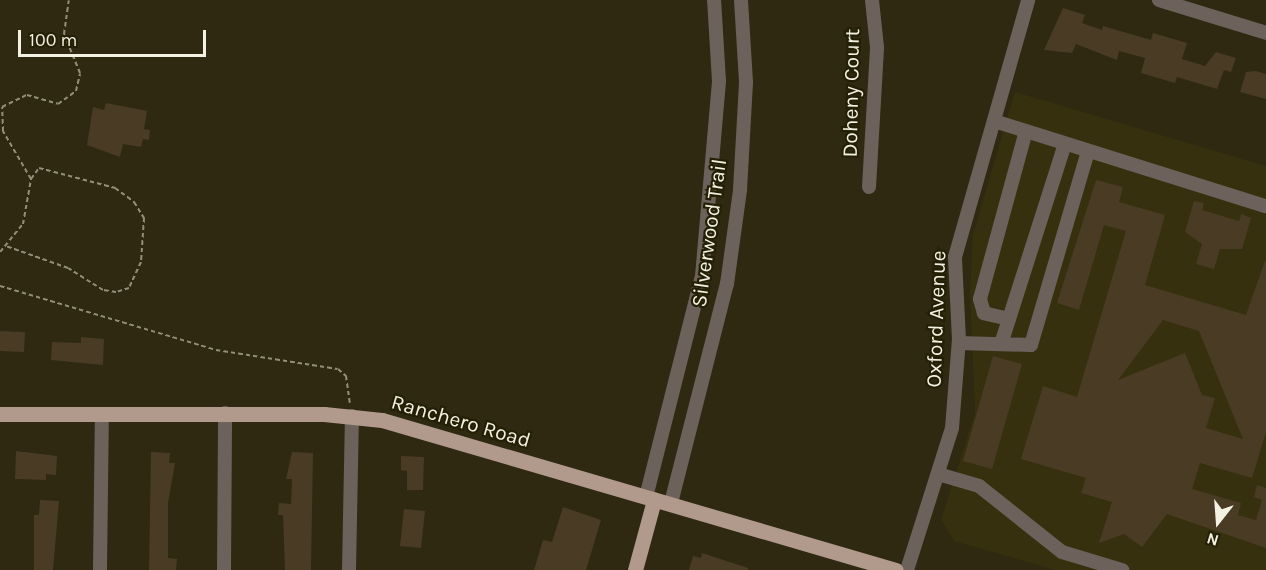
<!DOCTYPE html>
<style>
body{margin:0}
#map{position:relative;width:1266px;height:570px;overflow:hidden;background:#2e2910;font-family:Karla,sans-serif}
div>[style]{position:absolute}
.built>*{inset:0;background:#36300e}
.building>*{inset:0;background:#4a3b25}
.path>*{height:2px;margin-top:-1px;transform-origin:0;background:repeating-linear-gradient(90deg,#928e7a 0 4.5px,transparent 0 7.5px)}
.minor>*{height:14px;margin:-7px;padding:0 7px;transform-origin:7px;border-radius:7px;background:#6d615b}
.major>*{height:15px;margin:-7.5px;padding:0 7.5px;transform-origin:7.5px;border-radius:7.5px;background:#b1998b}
span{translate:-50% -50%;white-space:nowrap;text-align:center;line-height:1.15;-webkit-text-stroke:4.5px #242006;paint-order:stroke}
.street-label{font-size:21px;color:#f3f1e1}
.north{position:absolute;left:1188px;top:492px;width:60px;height:60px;-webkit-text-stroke:4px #242006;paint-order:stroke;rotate:197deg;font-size:16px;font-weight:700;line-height:24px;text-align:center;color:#f3f1e1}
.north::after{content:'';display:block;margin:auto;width:21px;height:27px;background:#f3f1e1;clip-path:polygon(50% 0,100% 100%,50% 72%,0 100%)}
.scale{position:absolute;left:18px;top:30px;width:188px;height:27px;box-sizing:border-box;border:3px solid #f3f1e1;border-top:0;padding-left:8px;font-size:18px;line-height:21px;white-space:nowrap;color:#f3f1e1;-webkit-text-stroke:4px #242006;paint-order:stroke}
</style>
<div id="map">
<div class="built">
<i style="clip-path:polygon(1015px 92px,1266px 166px,1266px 570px,1056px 570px,954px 541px,941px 520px,975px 413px,970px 292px,973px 235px)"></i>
</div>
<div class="building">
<i style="clip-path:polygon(1063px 8px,1085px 15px,1082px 23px,1102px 30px,1103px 26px,1151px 40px,1153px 33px,1187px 43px,1182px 59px,1205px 66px,1216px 52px,1236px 58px,1231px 72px,1224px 70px,1217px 89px,1177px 77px,1175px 83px,1141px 73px,1145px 58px,1119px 51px,1117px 60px,1076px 44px,1072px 53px,1044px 50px)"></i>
<i style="clip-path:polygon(1256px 71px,1266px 74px,1266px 99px,1240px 92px,1246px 72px)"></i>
<i style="clip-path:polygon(106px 103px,147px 111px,144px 129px,150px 130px,149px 140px,143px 139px,141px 147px,123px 144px,120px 157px,87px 145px,93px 107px,104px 110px)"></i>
<i style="clip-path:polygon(evenodd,1096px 180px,1123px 187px,1119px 202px,1165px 215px,1145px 285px,1246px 315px,1266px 258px,1266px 432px,1252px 478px,1200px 463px,1192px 489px,1241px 503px,1238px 515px,1256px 520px,1262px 500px,1254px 497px,1257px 485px,1266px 488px,1266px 548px,1167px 514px,1142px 547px,1124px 534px,1099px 543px,1112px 502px,1081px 493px,1086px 478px,1021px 459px,1043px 386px,1077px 397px,1126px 231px,1104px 225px,1079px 310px,1057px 303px,1096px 180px,1163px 320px,1199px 331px,1243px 439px,1206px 428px,1215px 398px,1202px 395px,1185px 353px,1118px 380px,1163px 320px)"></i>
<i style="clip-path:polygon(1194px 201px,1204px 203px,1202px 210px,1239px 221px,1241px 214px,1251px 218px,1242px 249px,1220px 249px,1214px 269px,1196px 264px,1202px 244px,1185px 232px)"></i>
<i style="clip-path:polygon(0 331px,25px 332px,24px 352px,0 351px)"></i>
<i style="clip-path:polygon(81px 337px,104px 339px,103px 365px,51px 360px,52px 342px,81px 343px)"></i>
<i style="clip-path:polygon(993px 356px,1022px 364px,992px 469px,963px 461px)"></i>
<i style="clip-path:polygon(16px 451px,57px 456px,56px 475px,46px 474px,46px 480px,15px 479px)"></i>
<i style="clip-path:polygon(151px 452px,170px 453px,169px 463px,175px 463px,168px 503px,168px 558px,177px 559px,176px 570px,149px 570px)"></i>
<i style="clip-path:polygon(292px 452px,313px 453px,311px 570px,285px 570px,283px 515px,278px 515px,279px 503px,291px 504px,292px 479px,286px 479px)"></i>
<i style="clip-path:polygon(401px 456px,424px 457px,423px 490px,407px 490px,407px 471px,401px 470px)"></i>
<i style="clip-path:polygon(40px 500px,59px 501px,53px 570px,34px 570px,34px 515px,39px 515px)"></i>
<i style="clip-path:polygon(563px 507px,601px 520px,586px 570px,534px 570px,543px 540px,552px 542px)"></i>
<i style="clip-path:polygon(404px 509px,425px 511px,421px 548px,400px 546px)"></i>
<i style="clip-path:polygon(702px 553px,748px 568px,748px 570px,689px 570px,693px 556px,701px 558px)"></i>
</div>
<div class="path">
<i style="left:31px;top:179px;width:56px;rotate:-120.3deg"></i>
<i style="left:3px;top:131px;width:24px;rotate:-92deg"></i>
<i style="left:2px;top:107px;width:28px;rotate:-26deg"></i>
<i style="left:27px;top:95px;width:32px;rotate:16deg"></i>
<i style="left:58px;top:104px;width:22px;rotate:-36deg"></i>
<i style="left:76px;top:91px;width:18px;rotate:-77deg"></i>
<i style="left:80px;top:73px;width:42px;rotate:-112.3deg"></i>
<i style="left:64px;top:34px;width:34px;rotate:-82deg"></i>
<i style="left:0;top:252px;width:36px;rotate:-51deg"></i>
<i style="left:23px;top:224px;width:46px;rotate:-79.9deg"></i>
<i style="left:31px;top:179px;width:14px;rotate:-54deg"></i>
<i style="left:39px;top:168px;width:79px;rotate:14.7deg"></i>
<i style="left:115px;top:188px;width:24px;rotate:36deg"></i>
<i style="left:134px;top:202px;width:19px;rotate:58deg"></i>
<i style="left:144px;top:218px;width:44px;rotate:93.9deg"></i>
<i style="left:141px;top:262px;width:29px;rotate:115deg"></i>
<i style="left:129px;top:288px;width:14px;rotate:163deg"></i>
<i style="left:116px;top:292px;width:13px;rotate:-171deg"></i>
<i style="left:103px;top:290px;width:41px;rotate:-147.8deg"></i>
<i style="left:68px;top:268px;width:66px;rotate:-160.5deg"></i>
<i style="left:0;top:286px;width:225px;rotate:16.5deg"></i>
<i style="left:216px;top:350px;width:123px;rotate:8.9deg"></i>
<i style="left:338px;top:369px;width:11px;rotate:41deg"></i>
<i style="left:346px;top:376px;width:27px;rotate:82deg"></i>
</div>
<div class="minor">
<i style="left:1159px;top:0;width:112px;rotate:17.1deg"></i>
<i style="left:994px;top:121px;width:285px;rotate:17.4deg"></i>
<i style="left:869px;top:187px;width:140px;rotate:-86.7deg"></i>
<i style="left:877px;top:47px;width:47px;rotate:-96.1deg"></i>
<i style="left:1009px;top:319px;width:26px;rotate:-167deg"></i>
<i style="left:984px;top:313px;width:15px;rotate:-106deg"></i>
<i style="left:980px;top:299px;width:174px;rotate:-74.7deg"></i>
<i style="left:1002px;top:341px;width:207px;rotate:-72.3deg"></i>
<i style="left:959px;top:343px;width:72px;rotate:1.6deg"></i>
<i style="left:1031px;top:345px;width:202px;rotate:-73.6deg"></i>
<i style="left:938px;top:474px;width:43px;rotate:16.3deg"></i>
<i style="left:979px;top:486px;width:106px;rotate:38.5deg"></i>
<i style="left:1062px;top:552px;width:63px;rotate:16.7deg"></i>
<i style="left:646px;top:497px;width:228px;rotate:-75.8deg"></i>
<i style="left:702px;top:276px;width:196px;rotate:-85deg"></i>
<i style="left:719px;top:81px;width:81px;rotate:-93.5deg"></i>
<i style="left:671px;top:503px;width:226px;rotate:-75.7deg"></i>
<i style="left:727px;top:284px;width:95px;rotate:-82.1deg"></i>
<i style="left:740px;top:190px;width:108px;rotate:-86.8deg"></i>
<i style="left:746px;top:82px;width:82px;rotate:-93.5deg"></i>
<i style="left:100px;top:570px;width:155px;rotate:-89.3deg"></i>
<i style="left:224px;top:570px;width:157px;rotate:-89.6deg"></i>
<i style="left:349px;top:570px;width:154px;rotate:-88.9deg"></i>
<i style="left:907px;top:570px;width:149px;rotate:-72.4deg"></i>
<i style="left:952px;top:428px;width:88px;rotate:-85.5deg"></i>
<i style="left:959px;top:340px;width:83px;rotate:-92.8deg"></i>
<i style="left:955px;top:257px;width:267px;rotate:-74.1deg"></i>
</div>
<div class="major">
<i style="left:0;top:414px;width:324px"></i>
<i style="left:324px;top:414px;width:58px;rotate:5.9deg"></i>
<i style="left:382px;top:420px;width:535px;rotate:16.27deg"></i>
<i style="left:635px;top:570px;width:73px;rotate:-74.8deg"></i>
</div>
<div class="street-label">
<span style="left:851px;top:93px;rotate:-89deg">Doheny Court</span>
<span style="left:709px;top:233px;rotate:-82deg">Silverwood Trail</span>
<span style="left:936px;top:319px;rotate:-88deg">Oxford Avenue</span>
<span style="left:461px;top:421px;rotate:16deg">Ranchero Road</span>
</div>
<div class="north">N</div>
<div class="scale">100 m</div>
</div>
